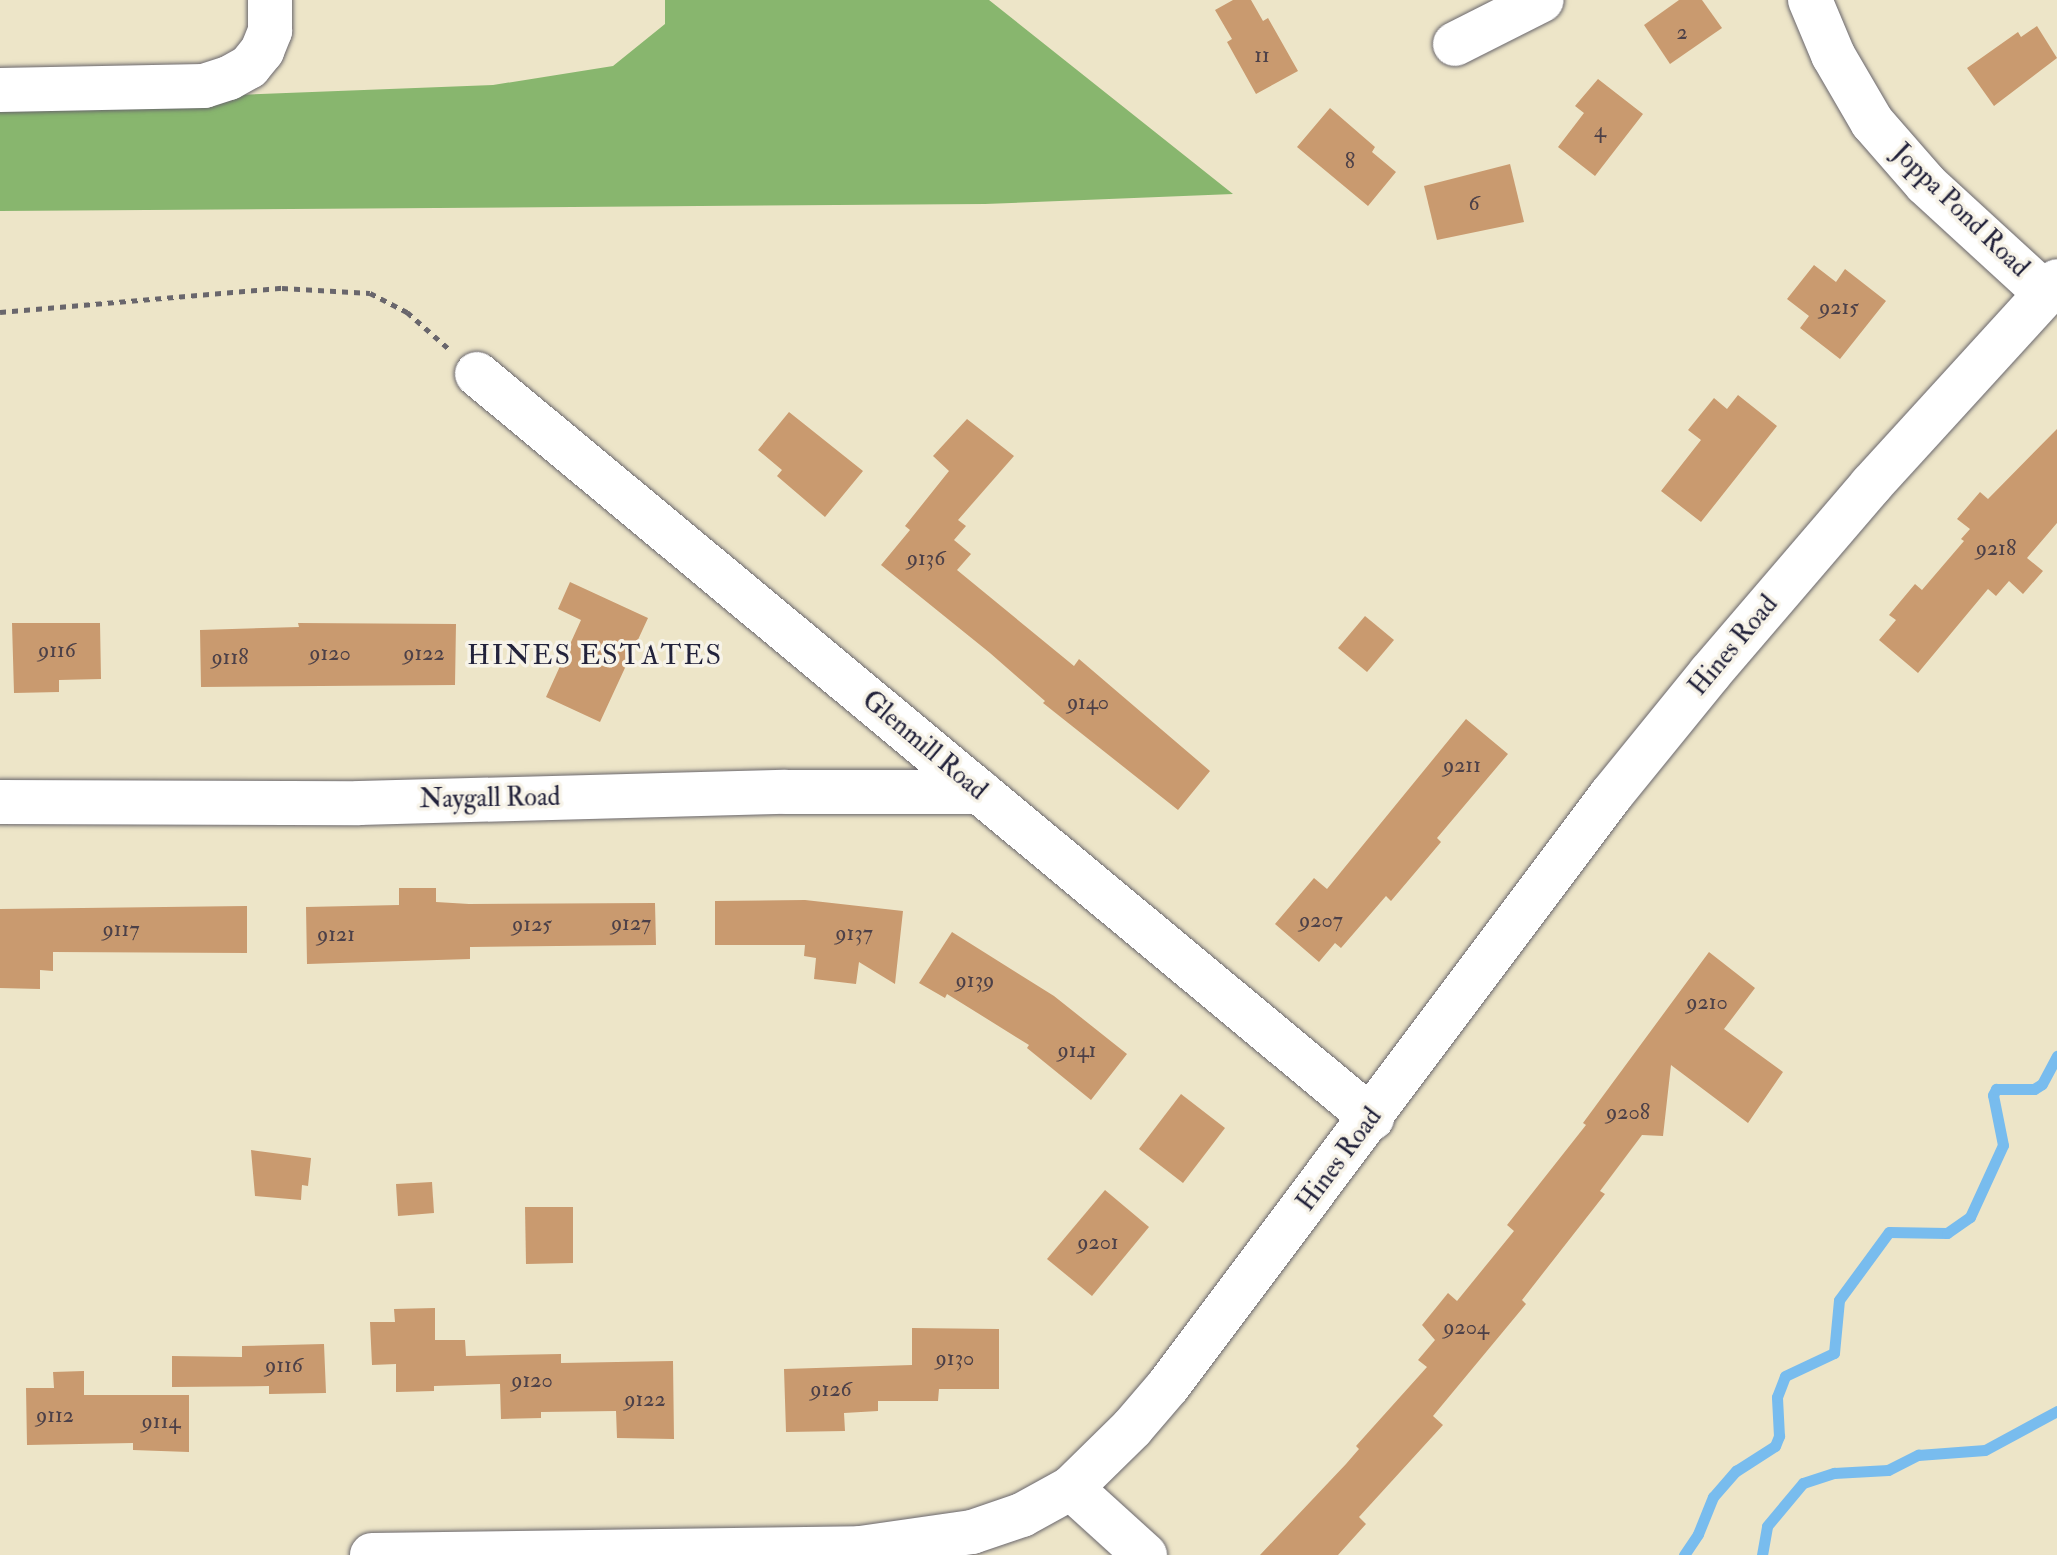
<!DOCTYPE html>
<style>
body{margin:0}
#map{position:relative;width:2057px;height:1555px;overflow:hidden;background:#ede5c8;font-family:"IM FELL Double Pica",serif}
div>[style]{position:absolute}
.forest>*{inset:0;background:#88b66e}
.stream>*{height:11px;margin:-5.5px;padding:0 5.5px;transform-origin:5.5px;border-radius:5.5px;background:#78bcee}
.building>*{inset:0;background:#c99a6f}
.path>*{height:5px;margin-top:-2.5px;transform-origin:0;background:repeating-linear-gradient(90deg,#69666c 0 6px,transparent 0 12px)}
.roads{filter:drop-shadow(0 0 2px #69666c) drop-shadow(0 0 2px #69666c)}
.minor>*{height:44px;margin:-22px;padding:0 22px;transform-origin:22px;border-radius:22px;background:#fff}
span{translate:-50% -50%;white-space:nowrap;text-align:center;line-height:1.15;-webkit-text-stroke:7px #f7f3e8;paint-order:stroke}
.number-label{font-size:22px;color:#4c4048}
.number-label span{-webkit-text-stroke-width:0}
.street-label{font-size:26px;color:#22223b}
.neighbourhood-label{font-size:28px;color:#22223b;letter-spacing:2px}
</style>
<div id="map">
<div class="forest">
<i style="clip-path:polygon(665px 0,989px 0,1233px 194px,985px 204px,0 211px,0 104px,493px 85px,613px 66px,665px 24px)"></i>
</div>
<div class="stream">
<i style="left:1684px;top:1555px;width:25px;rotate:-56deg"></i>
<i style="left:1698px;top:1534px;width:40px;rotate:-68deg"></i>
<i style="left:1713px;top:1497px;width:35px;rotate:-49deg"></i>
<i style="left:1736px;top:1471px;width:46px;rotate:-32.7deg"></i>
<i style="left:1775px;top:1446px;width:11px;rotate:-68deg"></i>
<i style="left:1779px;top:1436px;width:39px;rotate:-93deg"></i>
<i style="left:1777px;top:1397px;width:22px;rotate:-69deg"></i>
<i style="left:1785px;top:1376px;width:54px;rotate:-25.1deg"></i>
<i style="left:1834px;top:1353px;width:53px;rotate:-84.6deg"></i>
<i style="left:1839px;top:1300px;width:84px;rotate:-53.7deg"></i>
<i style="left:1889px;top:1232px;width:58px;rotate:1deg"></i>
<i style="left:1947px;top:1233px;width:28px;rotate:-35deg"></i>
<i style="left:1970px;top:1217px;width:79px;rotate:-65.4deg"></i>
<i style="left:2003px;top:1145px;width:51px;rotate:-101.3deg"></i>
<i style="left:1993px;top:1095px;width:7px;rotate:-63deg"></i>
<i style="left:1996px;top:1089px;width:38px"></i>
<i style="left:2034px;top:1089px;width:9px;rotate:-32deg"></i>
<i style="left:2042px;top:1084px;width:32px;rotate:-62deg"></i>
<i style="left:1762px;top:1555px;width:29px;rotate:-80deg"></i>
<i style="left:1767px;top:1526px;width:56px;rotate:-50.1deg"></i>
<i style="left:1803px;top:1483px;width:33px;rotate:-18deg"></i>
<i style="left:1834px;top:1473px;width:54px;rotate:-3.2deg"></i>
<i style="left:1888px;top:1470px;width:34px;rotate:-27deg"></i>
<i style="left:1918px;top:1455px;width:67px;rotate:-4.3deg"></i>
<i style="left:1985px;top:1450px;width:82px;rotate:-28.4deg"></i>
</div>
<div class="building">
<i style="clip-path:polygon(1233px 0,1251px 0,1263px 21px,1268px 18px,1298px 71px,1256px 94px,1227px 42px,1232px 39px,1215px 10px)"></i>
<i style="clip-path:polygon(1679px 0,1702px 0,1722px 28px,1670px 64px,1644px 25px)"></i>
<i style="clip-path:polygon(2037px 26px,2057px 58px,1994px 106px,1967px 68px,2018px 32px,2021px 37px)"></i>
<i style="clip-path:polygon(1598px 79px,1643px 114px,1595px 176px,1558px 147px,1584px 113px,1575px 106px)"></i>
<i style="clip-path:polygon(1330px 108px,1375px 147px,1372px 152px,1396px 172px,1368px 206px,1297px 147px)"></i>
<i style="clip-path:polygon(1510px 164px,1524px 222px,1437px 240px,1424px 186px)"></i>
<i style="clip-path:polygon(1814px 265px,1836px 282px,1845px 269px,1886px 301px,1840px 359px,1800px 328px,1809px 316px,1787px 299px)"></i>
<i style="clip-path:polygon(1738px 395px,1777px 426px,1701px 522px,1661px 491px,1701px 440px,1688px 430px,1714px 398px,1727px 409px)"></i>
<i style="clip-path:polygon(789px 412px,863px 471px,825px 517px,777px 476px,782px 470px,758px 450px)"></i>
<i style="clip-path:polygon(967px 419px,1014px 456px,958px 520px,966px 526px,954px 540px,971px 554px,957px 570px,1074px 666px,1079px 659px,1210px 771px,1178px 810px,1043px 703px,1045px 701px,990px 653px,881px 565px,910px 530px,905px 526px,949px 471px,933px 456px)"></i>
<i style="clip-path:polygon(2057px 429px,2057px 523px,2027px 558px,2043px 571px,2023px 594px,2009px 581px,1996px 596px,1988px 589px,1918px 673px,1879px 640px,1896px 620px,1889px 615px,1915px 584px,1922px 590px,1964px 541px,1961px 539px,1970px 529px,1957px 519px,1980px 492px,1988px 499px)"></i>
<i style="clip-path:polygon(570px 582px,648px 618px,600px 722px,546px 697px,581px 620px,558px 609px)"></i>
<i style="clip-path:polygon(1365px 616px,1394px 640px,1367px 672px,1338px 648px)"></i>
<i style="clip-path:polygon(12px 623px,100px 623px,101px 679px,59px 680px,59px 692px,14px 693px)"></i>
<i style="clip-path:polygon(298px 623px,456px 624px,455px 685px,201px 687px,200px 630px,299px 627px)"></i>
<i style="clip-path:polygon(1466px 719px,1508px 754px,1437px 838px,1441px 842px,1391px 901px,1386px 896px,1341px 948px,1335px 943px,1319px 962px,1275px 924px,1314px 878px,1327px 889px)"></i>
<i style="clip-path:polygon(399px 888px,436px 888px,436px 902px,469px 904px,655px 903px,656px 945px,470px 947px,470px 959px,307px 964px,306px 907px,399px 905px)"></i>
<i style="clip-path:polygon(805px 900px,903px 911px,895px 984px,859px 962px,856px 984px,814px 979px,816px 958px,804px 956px,805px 945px,715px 945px,715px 901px)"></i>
<i style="clip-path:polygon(247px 906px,247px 953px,53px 952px,53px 971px,40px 970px,40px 989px,0 988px,0 909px)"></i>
<i style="clip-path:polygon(952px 932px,1054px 996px,1127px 1054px,1091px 1100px,1027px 1048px,1029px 1045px,947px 994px,945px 998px,919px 983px)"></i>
<i style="clip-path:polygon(1709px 952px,1755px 988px,1724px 1029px,1783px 1072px,1748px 1123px,1671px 1065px,1663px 1136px,1642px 1135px,1600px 1191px,1605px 1194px,1522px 1300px,1526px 1304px,1433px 1416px,1443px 1425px,1359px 1517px,1366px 1524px,1338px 1555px,1260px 1555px,1346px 1464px,1359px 1449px,1356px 1446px,1427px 1367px,1418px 1360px,1435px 1340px,1422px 1325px,1448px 1293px,1457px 1301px,1514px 1231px,1507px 1225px,1586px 1125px,1583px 1123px)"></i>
<i style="clip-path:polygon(1181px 1094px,1225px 1128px,1183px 1183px,1139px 1149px)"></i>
<i style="clip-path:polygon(251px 1150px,311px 1158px,308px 1186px,302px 1185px,301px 1200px,255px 1196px)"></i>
<i style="clip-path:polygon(432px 1182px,434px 1213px,398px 1216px,396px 1184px)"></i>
<i style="clip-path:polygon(1105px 1190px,1149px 1227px,1092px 1296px,1047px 1259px)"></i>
<i style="clip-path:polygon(525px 1207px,573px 1207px,573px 1263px,526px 1264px)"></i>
<i style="clip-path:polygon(435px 1308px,435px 1340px,465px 1340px,466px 1356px,561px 1354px,561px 1363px,673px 1361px,674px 1439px,617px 1438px,616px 1411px,541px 1412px,541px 1418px,501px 1419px,500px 1384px,434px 1386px,434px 1391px,396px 1392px,396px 1364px,372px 1365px,370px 1322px,395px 1322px,394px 1309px)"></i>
<i style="clip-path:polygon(912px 1328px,999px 1329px,999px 1389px,939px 1389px,938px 1401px,878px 1401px,878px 1411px,844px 1413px,845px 1431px,786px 1432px,784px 1369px,912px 1365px)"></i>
<i style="clip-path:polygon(324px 1344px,326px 1393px,269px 1394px,269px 1386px,172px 1387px,172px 1356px,242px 1357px,242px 1346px)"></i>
<i style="clip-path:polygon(84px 1371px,84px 1395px,189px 1395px,189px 1452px,133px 1450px,133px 1443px,27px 1445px,26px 1388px,54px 1388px,53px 1372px)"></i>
</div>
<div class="path">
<i style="left:0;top:312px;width:283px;rotate:-4.9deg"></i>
<i style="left:282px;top:288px;width:88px;rotate:3.3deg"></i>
<i style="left:370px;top:293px;width:42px;rotate:27.2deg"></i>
<i style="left:407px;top:312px;width:55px;rotate:41.3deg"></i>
</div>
<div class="roads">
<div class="minor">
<i style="left:1810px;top:0;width:60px;rotate:67.3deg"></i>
<i style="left:1833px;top:55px;width:78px;rotate:59.8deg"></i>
<i style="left:1872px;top:122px;width:82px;rotate:48.9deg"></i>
<i style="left:1926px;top:184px;width:161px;rotate:42.5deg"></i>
<i style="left:1455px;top:44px;width:97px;rotate:-26.8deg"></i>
<i style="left:0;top:90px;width:204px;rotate:-1.1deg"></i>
<i style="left:204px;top:86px;width:26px;rotate:-18deg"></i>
<i style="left:229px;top:78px;width:23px;rotate:-29deg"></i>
<i style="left:249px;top:67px;width:21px;rotate:-51deg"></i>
<i style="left:262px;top:51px;width:22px;rotate:-68deg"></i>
<i style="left:270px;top:31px;width:31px;rotate:-90deg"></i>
<i style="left:477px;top:374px;width:1164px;rotate:39.74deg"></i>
<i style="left:0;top:802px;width:359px;rotate:0.2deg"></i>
<i style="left:359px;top:803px;width:426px;rotate:-1.5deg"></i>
<i style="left:785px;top:792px;width:195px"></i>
<i style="left:1071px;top:1488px;width:100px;rotate:42.2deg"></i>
<i style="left:372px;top:1555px;width:488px;rotate:-0.8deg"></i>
<i style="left:860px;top:1548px;width:113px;rotate:-8.1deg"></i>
<i style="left:972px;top:1532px;width:53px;rotate:-18.8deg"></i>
<i style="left:1022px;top:1515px;width:56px;rotate:-28.9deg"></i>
<i style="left:1071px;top:1488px;width:86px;rotate:-44.5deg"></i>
<i style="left:1132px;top:1428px;width:55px;rotate:-49.4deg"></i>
<i style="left:1168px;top:1386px;width:739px;rotate:-53.15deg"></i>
<i style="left:1611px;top:795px;width:157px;rotate:-50.9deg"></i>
<i style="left:1710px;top:673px;width:248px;rotate:-49.4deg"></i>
<i style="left:1871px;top:485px;width:276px;rotate:-47.6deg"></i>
</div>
</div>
<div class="number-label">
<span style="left:1682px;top:33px">2</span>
<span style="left:1262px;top:56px">11</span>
<span style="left:1600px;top:131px">4</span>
<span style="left:1350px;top:162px">8</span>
<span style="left:1474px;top:204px">6</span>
<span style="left:1839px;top:308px">9215</span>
<span style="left:1996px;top:549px">9218</span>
<span style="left:926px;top:559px">9136</span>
<span style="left:57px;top:651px">9116</span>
<span style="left:330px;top:654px">9120</span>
<span style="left:424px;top:654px">9122</span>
<span style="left:230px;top:658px">9118</span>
<span style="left:1088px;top:703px">9140</span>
<span style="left:1462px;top:766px">9211</span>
<span style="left:1321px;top:921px">9207</span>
<span style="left:631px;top:924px">9127</span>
<span style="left:532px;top:925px">9125</span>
<span style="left:121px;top:930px">9117</span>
<span style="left:854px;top:934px">9137</span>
<span style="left:336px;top:935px">9121</span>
<span style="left:975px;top:981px">9139</span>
<span style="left:1707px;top:1003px">9210</span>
<span style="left:1077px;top:1051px">9141</span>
<span style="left:1628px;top:1113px">9208</span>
<span style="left:1098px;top:1243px">9201</span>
<span style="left:1466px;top:1328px">9204</span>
<span style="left:955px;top:1359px">9130</span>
<span style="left:284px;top:1366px">9116</span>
<span style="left:532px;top:1381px">9120</span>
<span style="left:831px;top:1390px">9126</span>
<span style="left:645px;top:1400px">9122</span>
<span style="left:55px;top:1416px">9112</span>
<span style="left:161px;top:1422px">9114</span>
</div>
<div class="street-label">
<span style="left:1960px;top:211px;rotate:44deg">Joppa Pond Road</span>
<span style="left:1734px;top:646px;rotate:-50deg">Hines Road</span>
<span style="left:924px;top:746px;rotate:40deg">Glenmill Road</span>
<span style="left:490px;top:799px;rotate:-1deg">Naygall Road</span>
<span style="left:1340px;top:1160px;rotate:-53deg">Hines Road</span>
</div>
<div class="neighbourhood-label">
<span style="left:595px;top:656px">HINES ESTATES</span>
</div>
</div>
